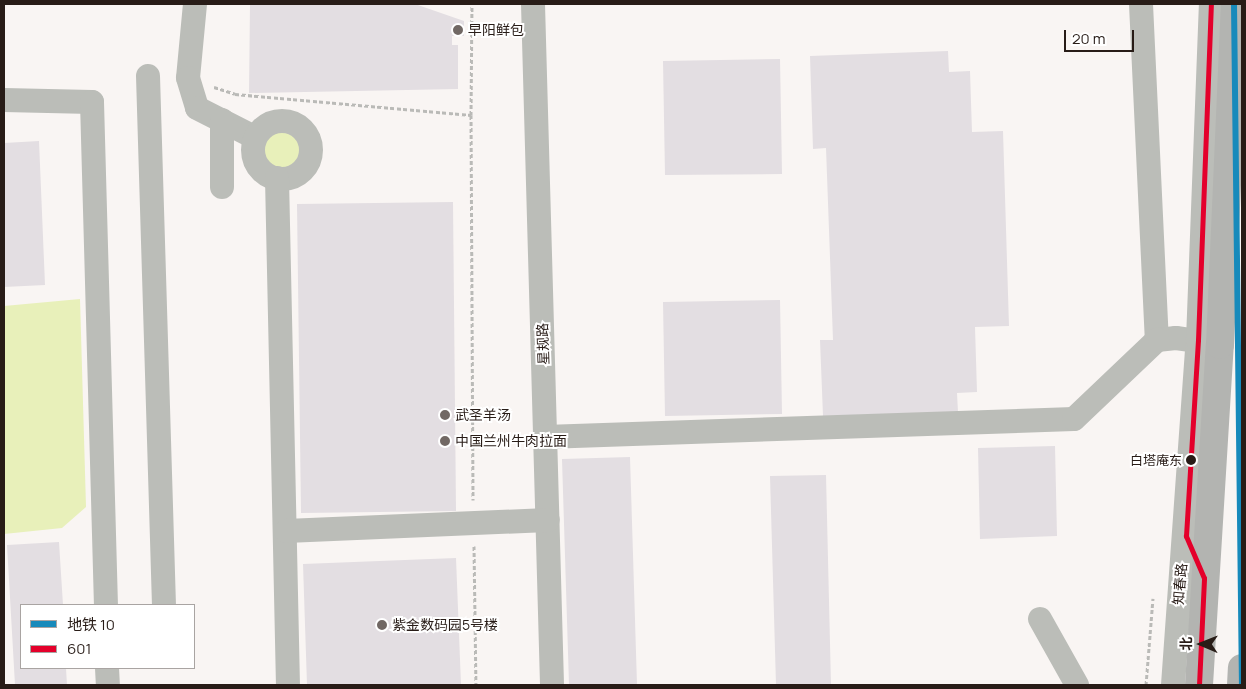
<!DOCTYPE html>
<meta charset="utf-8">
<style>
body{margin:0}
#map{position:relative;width:1246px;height:689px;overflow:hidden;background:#f9f5f3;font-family:Manrope,"Noto Sans SC",sans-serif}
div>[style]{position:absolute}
.green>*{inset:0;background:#e8f0ba}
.round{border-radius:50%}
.building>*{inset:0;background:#e3dee2}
.path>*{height:3px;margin-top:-1.5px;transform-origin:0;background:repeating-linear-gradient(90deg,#babab7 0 4px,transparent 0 6.5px)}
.minor>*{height:24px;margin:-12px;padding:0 12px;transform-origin:12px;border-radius:12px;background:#bbbdb8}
.minor>.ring{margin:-12px;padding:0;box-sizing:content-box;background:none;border:24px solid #bbbdb8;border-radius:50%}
.major>*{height:28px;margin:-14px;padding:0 14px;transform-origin:14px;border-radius:14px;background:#b3b4b1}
.bus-1>*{height:5px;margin:-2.5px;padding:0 2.5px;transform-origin:2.5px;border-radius:2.5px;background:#e4002b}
.metro-1>*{height:6px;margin:-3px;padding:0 3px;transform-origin:3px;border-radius:3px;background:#178abb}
.dots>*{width:14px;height:14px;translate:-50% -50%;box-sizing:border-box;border:2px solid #fff;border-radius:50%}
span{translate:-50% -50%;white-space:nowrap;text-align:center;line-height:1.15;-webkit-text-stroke:4px #fff;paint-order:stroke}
.bus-label{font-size:13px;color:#281c17}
.right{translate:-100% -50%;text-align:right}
.poi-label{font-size:14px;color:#281c17}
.left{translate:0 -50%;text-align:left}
.street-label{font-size:14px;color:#281c17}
.frame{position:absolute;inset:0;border:5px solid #281c17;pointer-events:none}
.legend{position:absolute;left:20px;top:604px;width:175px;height:65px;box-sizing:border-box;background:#fff;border:1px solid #a9a4a2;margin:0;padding:6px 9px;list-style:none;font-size:15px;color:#281c17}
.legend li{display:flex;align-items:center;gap:10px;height:25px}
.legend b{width:25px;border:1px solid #a9a4a2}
.north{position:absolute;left:1176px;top:619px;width:50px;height:50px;-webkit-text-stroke:4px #fff;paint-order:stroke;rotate:271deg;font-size:14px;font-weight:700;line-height:20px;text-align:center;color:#281c17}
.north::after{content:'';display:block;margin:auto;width:18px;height:22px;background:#281c17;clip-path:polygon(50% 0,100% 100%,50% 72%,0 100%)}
.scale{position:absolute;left:1064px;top:30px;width:70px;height:22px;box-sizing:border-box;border:2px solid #281c17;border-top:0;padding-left:6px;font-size:15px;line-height:18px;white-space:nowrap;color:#281c17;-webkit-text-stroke:4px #fff;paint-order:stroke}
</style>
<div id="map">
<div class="green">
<i class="round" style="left:262px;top:130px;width:38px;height:38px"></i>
<i style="clip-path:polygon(80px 299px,86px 507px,62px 528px,4px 534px,4px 306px)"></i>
</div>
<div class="building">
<i style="clip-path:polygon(250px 4px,415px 4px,464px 21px,464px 36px,452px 36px,452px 45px,458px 45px,458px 89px,249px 93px)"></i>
<i style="clip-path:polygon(948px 51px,949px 72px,970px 71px,972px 132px,1003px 131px,1009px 326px,975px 327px,977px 392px,957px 393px,958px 412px,823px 416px,820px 340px,833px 340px,826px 148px,813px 149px,810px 56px)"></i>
<i style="clip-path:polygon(780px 59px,782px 174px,665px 175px,663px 61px)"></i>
<i style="clip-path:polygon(39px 141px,45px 285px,4px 287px,4px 143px)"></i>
<i style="clip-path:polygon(453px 202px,456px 511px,301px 513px,297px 204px)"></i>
<i style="clip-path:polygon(780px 300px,782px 414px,665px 416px,663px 302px)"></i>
<i style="clip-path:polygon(1055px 446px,1057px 536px,980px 539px,978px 448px)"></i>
<i style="clip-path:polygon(630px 457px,637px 685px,569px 685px,562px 459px)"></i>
<i style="clip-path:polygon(826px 475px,831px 685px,776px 685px,770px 476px)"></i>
<i style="clip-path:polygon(59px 542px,63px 605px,21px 605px,21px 668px,66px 668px,67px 685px,15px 685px,7px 545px)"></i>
<i style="clip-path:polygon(456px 558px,461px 685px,307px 685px,303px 564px)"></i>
</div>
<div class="path">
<i style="left:214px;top:87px;width:22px;rotate:18deg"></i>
<i style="left:235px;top:94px;width:237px;rotate:5.1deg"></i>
<i style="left:471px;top:115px;width:385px;rotate:89.7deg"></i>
<i style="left:471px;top:115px;width:111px;rotate:-89.5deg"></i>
<i style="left:474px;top:546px;width:139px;rotate:89.2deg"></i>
<i style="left:1146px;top:685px;width:87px;rotate:-85.4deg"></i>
</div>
<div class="minor">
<i style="left:195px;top:4px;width:74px;rotate:95.4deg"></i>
<i style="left:188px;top:78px;width:31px;rotate:73deg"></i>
<i style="left:197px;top:108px;width:64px;rotate:27deg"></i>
<i style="left:533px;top:4px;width:681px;rotate:88.4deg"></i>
<i style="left:1141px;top:4px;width:336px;rotate:87.3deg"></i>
<i style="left:1157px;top:340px;width:19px;rotate:-6deg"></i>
<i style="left:1176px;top:338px;width:37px;rotate:8deg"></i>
<i style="left:148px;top:76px;width:529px;rotate:88.27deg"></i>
<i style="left:4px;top:100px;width:88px;rotate:1.3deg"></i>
<i style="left:92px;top:102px;width:503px;rotate:88.41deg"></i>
<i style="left:222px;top:120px;width:67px;rotate:90deg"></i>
<i class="ring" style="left:253px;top:121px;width:34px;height:34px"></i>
<i style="left:277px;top:178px;width:507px;rotate:88.76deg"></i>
<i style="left:545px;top:437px;width:529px;rotate:-1.95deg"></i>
<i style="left:1074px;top:419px;width:115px;rotate:-43.6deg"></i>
<i style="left:286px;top:531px;width:262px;rotate:-2.4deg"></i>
<i style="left:1040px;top:619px;width:76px;rotate:60.7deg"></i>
<i style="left:107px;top:668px;width:17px;rotate:87deg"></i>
<i style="left:1173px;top:685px;width:346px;rotate:-85.9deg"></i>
<i style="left:1198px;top:340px;width:336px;rotate:-87.8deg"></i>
</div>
<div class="major">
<i style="left:1199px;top:685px;width:341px;rotate:-86.5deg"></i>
<i style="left:1220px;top:345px;width:341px;rotate:-87.5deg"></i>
<i style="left:1241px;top:685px;width:17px;rotate:-87deg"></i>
</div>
<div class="bus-1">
<i style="left:1199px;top:685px;width:107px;rotate:-87.3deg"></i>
<i style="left:1204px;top:578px;width:46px;rotate:-113.2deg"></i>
<i style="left:1186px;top:536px;width:196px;rotate:-86.5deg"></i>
<i style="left:1198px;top:340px;width:336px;rotate:-87.8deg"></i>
</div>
<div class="metro-1">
<i style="left:1234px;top:4px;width:681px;rotate:89.33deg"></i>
</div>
<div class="dots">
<i style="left:458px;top:30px;background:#716864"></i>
<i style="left:445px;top:415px;background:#716864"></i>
<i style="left:445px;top:441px;background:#716864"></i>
<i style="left:1191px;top:460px;background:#281c17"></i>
<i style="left:382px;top:625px;background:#716864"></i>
</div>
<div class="bus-label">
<span class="right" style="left:1182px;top:460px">白塔庵东</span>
</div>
<div class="poi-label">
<span class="left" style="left:468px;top:30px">早阳鲜包</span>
<span class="left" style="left:455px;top:415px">武圣羊汤</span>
<span class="left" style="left:455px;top:441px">中国兰州牛肉拉面</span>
<span class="left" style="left:392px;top:625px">紫金数码园5号楼</span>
</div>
<div class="street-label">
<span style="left:543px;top:344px;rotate:-92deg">星规路</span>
<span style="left:1180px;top:584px;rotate:-85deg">知春路</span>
</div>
<div class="frame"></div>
<ul class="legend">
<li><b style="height:6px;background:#178abb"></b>地铁 10</li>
<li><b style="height:6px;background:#e4002b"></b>601</li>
</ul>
<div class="north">北</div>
<div class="scale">20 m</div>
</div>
